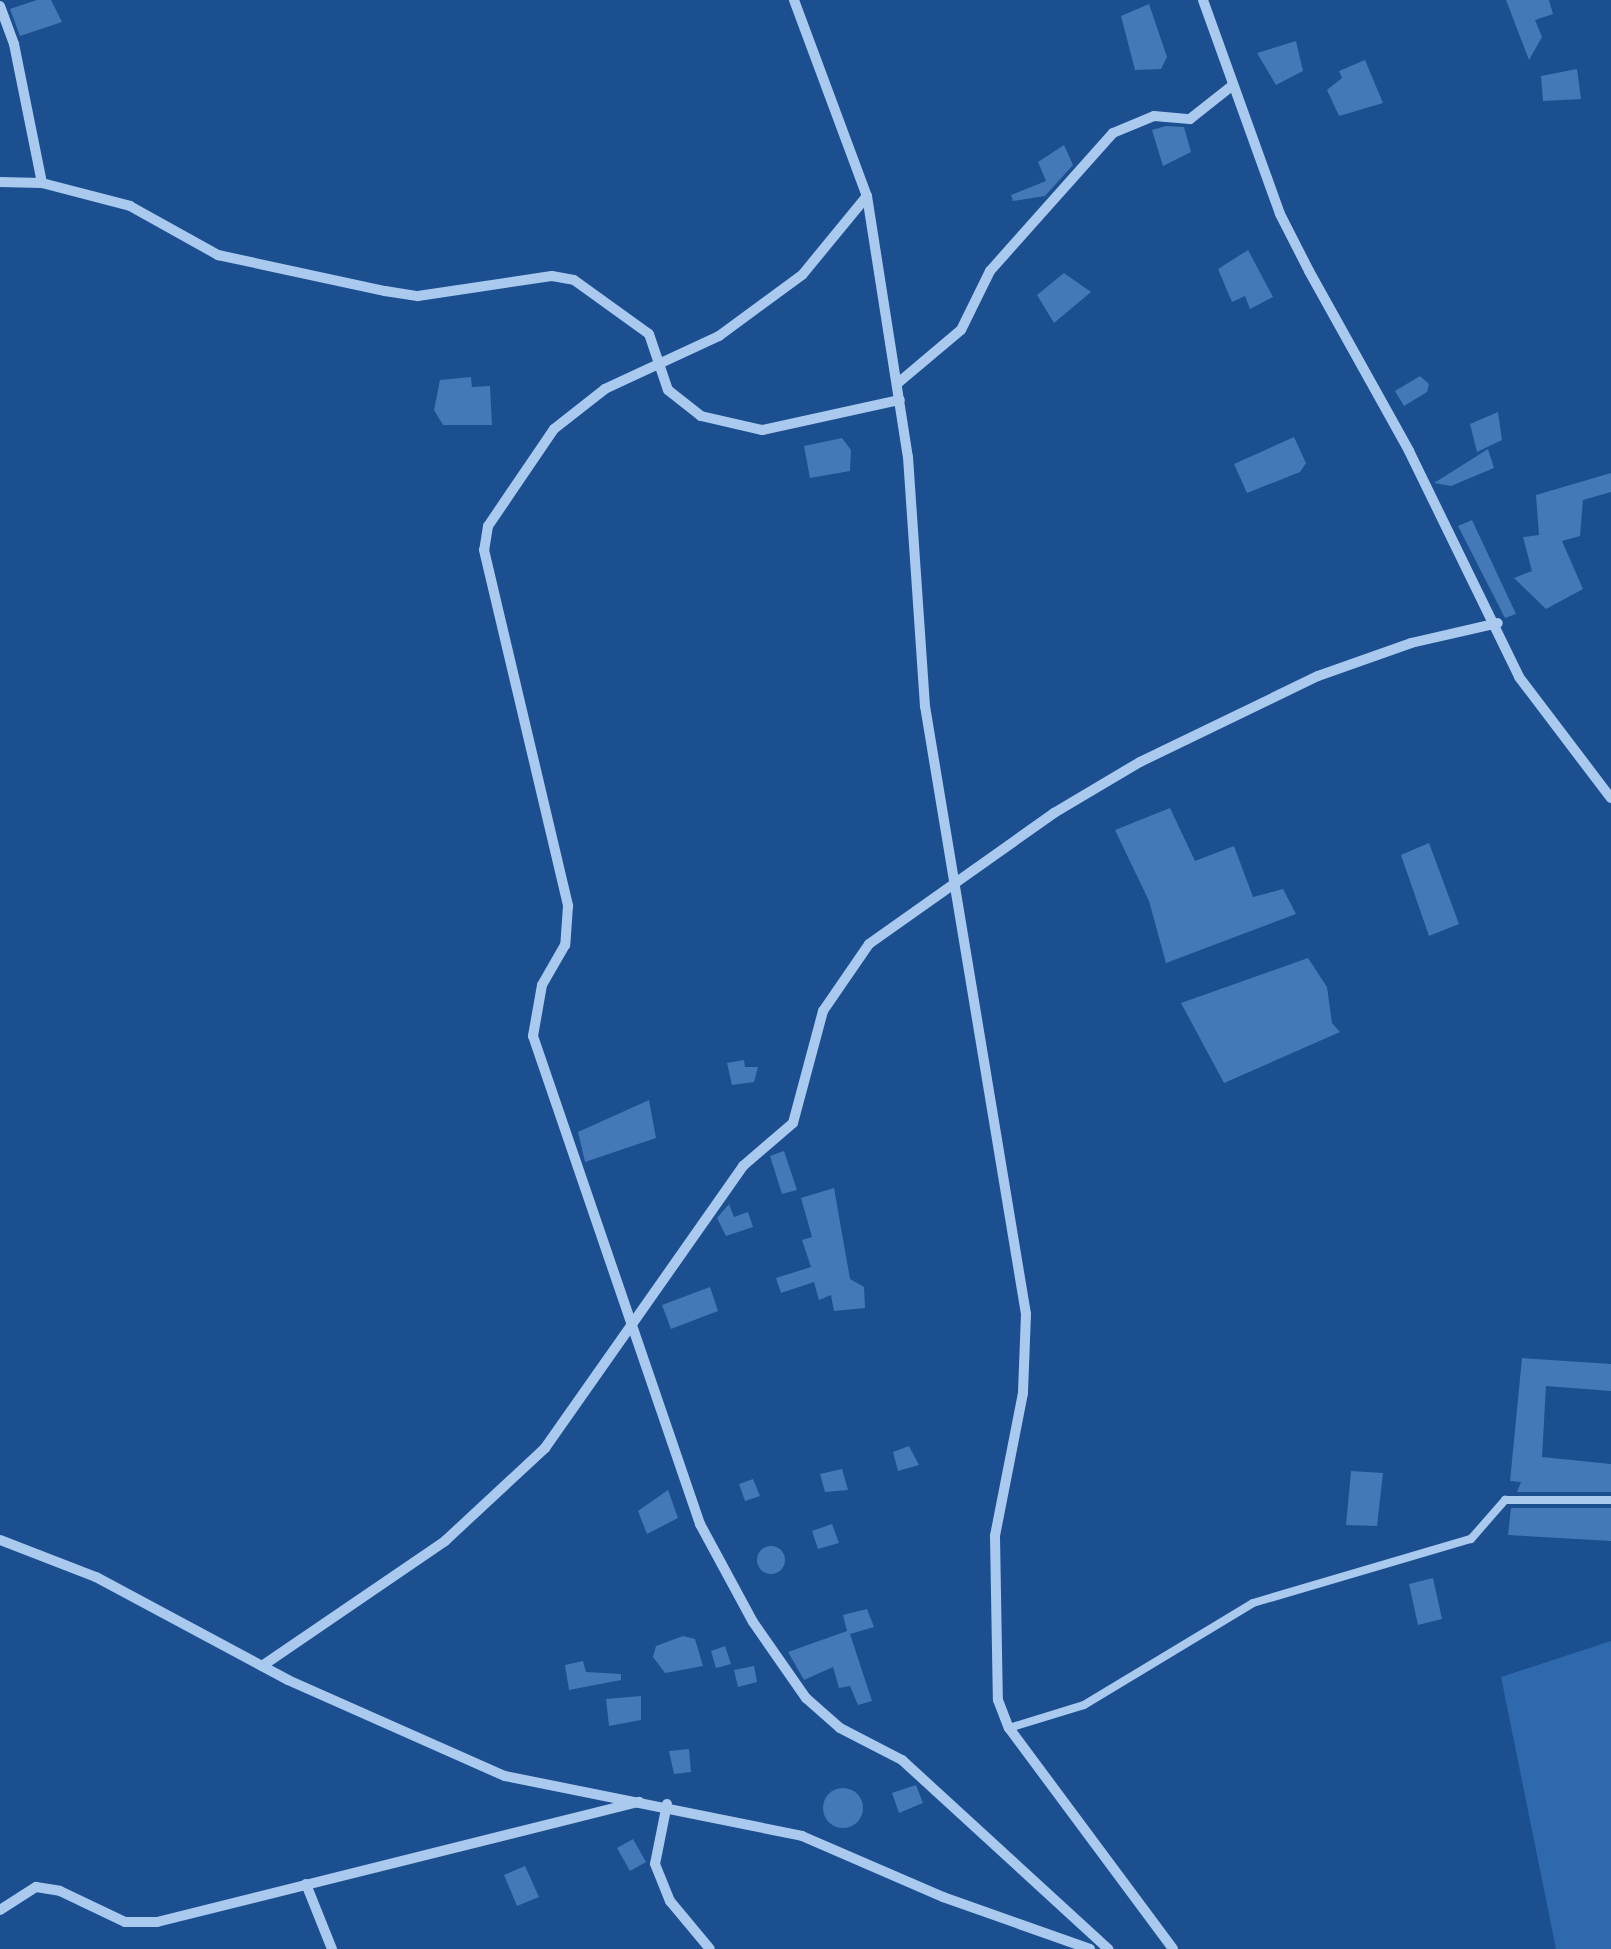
<!DOCTYPE html>
<style>
body{margin:0}
#map{position:relative;width:1611px;height:1949px;overflow:hidden;background:#1b4f8f;font-family:Lato,sans-serif}
div>[style]{position:absolute}
.green>*{inset:0;background:#2e69ad}
.building>*{inset:0;background:#4478b7}
.round{border-radius:50%}
.lane>*{height:8px;margin:-4px;padding:0 4px;transform-origin:4px;border-radius:4px;background:#a9c9ee}
.street>*{height:10px;margin:-5px;padding:0 5px;transform-origin:5px;border-radius:5px;background:#a9c9ee}
span{translate:-50% -50%;white-space:nowrap;text-align:center;line-height:1.15;-webkit-text-stroke:8px #1b4f8f;paint-order:stroke}
</style>
<div id="map">
<div class="green">
<i style="clip-path:polygon(1611px 1641px,1611px 1949px,1556px 1949px,1501px 1677px)"></i>
</div>
<div class="building">
<i style="clip-path:polygon(37px 0,51px 0,62px 22px,20px 36px,10px 9px)"></i>
<i style="clip-path:polygon(1506px 0,1549px 0,1553px 14px,1535px 20px,1542px 37px,1529px 60px)"></i>
<i style="clip-path:polygon(1149px 4px,1167px 57px,1161px 69px,1135px 70px,1121px 16px)"></i>
<i style="clip-path:polygon(1296px 41px,1303px 71px,1276px 85px,1257px 53px)"></i>
<i style="clip-path:polygon(1365px 60px,1383px 103px,1339px 116px,1327px 90px,1342px 78px,1339px 71px)"></i>
<i style="clip-path:polygon(1577px 69px,1581px 99px,1543px 101px,1541px 76px)"></i>
<i style="clip-path:polygon(1166px 126px,1184px 127px,1191px 152px,1163px 166px,1152px 130px)"></i>
<i style="clip-path:polygon(1064px 145px,1073px 165px,1045px 196px,1013px 201px,1011px 195px,1046px 181px,1038px 162px)"></i>
<i style="clip-path:polygon(1248px 250px,1273px 297px,1250px 309px,1245px 296px,1232px 302px,1218px 269px)"></i>
<i style="clip-path:polygon(1064px 273px,1091px 292px,1054px 323px,1037px 295px)"></i>
<i style="clip-path:polygon(1420px 376px,1429px 384px,1427px 392px,1404px 406px,1395px 391px)"></i>
<i style="clip-path:polygon(471px 377px,472px 387px,490px 386px,492px 425px,443px 425px,434px 410px,440px 380px)"></i>
<i style="clip-path:polygon(1498px 412px,1502px 440px,1477px 452px,1470px 424px)"></i>
<i style="clip-path:polygon(1294px 437px,1306px 463px,1300px 472px,1247px 493px,1234px 464px)"></i>
<i style="clip-path:polygon(842px 438px,851px 450px,850px 471px,810px 478px,804px 446px)"></i>
<i style="clip-path:polygon(1488px 449px,1494px 468px,1451px 486px,1434px 483px)"></i>
<i style="clip-path:polygon(1611px 473px,1611px 492px,1583px 500px,1580px 536px,1562px 541px,1583px 589px,1546px 609px,1514px 578px,1532px 571px,1523px 537px,1539px 535px,1536px 495px)"></i>
<i style="clip-path:polygon(1472px 520px,1516px 614px,1505px 618px,1458px 526px)"></i>
<i style="clip-path:polygon(1170px 808px,1195px 861px,1234px 846px,1253px 897px,1283px 889px,1296px 914px,1166px 963px,1149px 901px,1115px 830px)"></i>
<i style="clip-path:polygon(1429px 843px,1459px 924px,1429px 936px,1401px 855px)"></i>
<i style="clip-path:polygon(1308px 958px,1327px 987px,1332px 1023px,1340px 1032px,1224px 1083px,1181px 1003px)"></i>
<i style="clip-path:polygon(744px 1060px,745px 1067px,758px 1067px,754px 1082px,732px 1085px,727px 1063px)"></i>
<i style="clip-path:polygon(649px 1100px,656px 1138px,585px 1162px,578px 1132px)"></i>
<i style="clip-path:polygon(784px 1151px,797px 1190px,782px 1194px,770px 1156px)"></i>
<i style="clip-path:polygon(834px 1188px,850px 1279px,864px 1287px,865px 1308px,834px 1311px,831px 1295px,819px 1300px,814px 1282px,781px 1293px,776px 1278px,811px 1267px,802px 1240px,812px 1237px,801px 1198px)"></i>
<i style="clip-path:polygon(729px 1204px,734px 1217px,748px 1212px,753px 1227px,726px 1236px,717px 1218px)"></i>
<i style="clip-path:polygon(710px 1287px,718px 1311px,671px 1329px,662px 1305px)"></i>
<i style="clip-path:polygon(1522px 1358px,1611px 1364px,1611px 1391px,1546px 1386px,1542px 1457px,1611px 1464px,1611px 1492px,1517px 1492px,1521px 1482px,1510px 1481px)"></i>
<i style="clip-path:polygon(909px 1446px,919px 1465px,898px 1471px,893px 1452px)"></i>
<i style="clip-path:polygon(842px 1469px,848px 1490px,825px 1492px,820px 1474px)"></i>
<i style="clip-path:polygon(1351px 1471px,1383px 1473px,1377px 1526px,1346px 1525px)"></i>
<i style="clip-path:polygon(753px 1479px,760px 1496px,745px 1501px,739px 1484px)"></i>
<i style="clip-path:polygon(668px 1490px,678px 1518px,647px 1534px,638px 1511px)"></i>
<i style="clip-path:polygon(1511px 1508px,1611px 1508px,1611px 1541px,1508px 1535px)"></i>
<i style="clip-path:polygon(832px 1524px,839px 1543px,818px 1549px,812px 1531px)"></i>
<i class="round" style="left:757px;top:1546px;width:28px;height:28px"></i>
<i style="clip-path:polygon(1433px 1578px,1442px 1619px,1418px 1625px,1409px 1584px)"></i>
<i style="clip-path:polygon(867px 1609px,874px 1627px,850px 1634px,872px 1701px,858px 1705px,850px 1686px,839px 1688px,833px 1667px,804px 1680px,788px 1652px,847px 1631px,843px 1615px)"></i>
<i style="clip-path:polygon(683px 1636px,695px 1639px,703px 1666px,665px 1673px,653px 1657px,656px 1646px)"></i>
<i style="clip-path:polygon(725px 1646px,731px 1664px,716px 1668px,711px 1651px)"></i>
<i style="clip-path:polygon(583px 1661px,586px 1672px,621px 1674px,621px 1680px,569px 1690px,565px 1665px)"></i>
<i style="clip-path:polygon(754px 1666px,757px 1682px,738px 1687px,734px 1670px)"></i>
<i style="clip-path:polygon(641px 1696px,641px 1720px,609px 1726px,606px 1699px)"></i>
<i style="clip-path:polygon(689px 1749px,691px 1772px,674px 1774px,669px 1751px)"></i>
<i style="clip-path:polygon(916px 1785px,923px 1803px,899px 1813px,892px 1793px)"></i>
<i class="round" style="left:823px;top:1788px;width:40px;height:40px"></i>
<i style="clip-path:polygon(633px 1839px,646px 1862px,630px 1871px,617px 1848px)"></i>
<i style="clip-path:polygon(525px 1866px,539px 1897px,517px 1906px,504px 1875px)"></i>
</div>
<div class="lane">
<i style="left:1009px;top:1728px;width:78px;rotate:-17deg"></i>
<i style="left:1084px;top:1705px;width:197px;rotate:-31.1deg"></i>
<i style="left:1253px;top:1603px;width:227px;rotate:-16.4deg"></i>
<i style="left:1471px;top:1539px;width:52px;rotate:-48.9deg"></i>
<i style="left:1505px;top:1500px;width:106px"></i>
</div>
<div class="street">
<i style="left:794px;top:0;width:209px;rotate:69.6deg"></i>
<i style="left:867px;top:196px;width:264px;rotate:81.1deg"></i>
<i style="left:908px;top:457px;width:250px;rotate:86.1deg"></i>
<i style="left:925px;top:706px;width:616px;rotate:80.57deg"></i>
<i style="left:1026px;top:1314px;width:79px;rotate:92.2deg"></i>
<i style="left:1023px;top:1393px;width:146px;rotate:101.1deg"></i>
<i style="left:995px;top:1536px;width:164px;rotate:89deg"></i>
<i style="left:998px;top:1700px;width:30px;rotate:69deg"></i>
<i style="left:1009px;top:1728px;width:275px;rotate:53.4deg"></i>
<i style="left:1203px;top:0;width:227px;rotate:70.2deg"></i>
<i style="left:1280px;top:214px;width:64px;rotate:63deg"></i>
<i style="left:1309px;top:271px;width:206px;rotate:60.9deg"></i>
<i style="left:1409px;top:451px;width:251px;rotate:64deg"></i>
<i style="left:1519px;top:677px;width:152px;rotate:52.8deg"></i>
<i style="left:0;top:6px;width:40px;rotate:69.8deg"></i>
<i style="left:14px;top:44px;width:142px;rotate:78.6deg"></i>
<i style="left:0;top:182px;width:42px;rotate:1.4deg"></i>
<i style="left:42px;top:183px;width:91px;rotate:14.6deg"></i>
<i style="left:130px;top:206px;width:101px;rotate:29.1deg"></i>
<i style="left:218px;top:255px;width:171px;rotate:12.2deg"></i>
<i style="left:385px;top:291px;width:33px;rotate:9deg"></i>
<i style="left:418px;top:296px;width:135px;rotate:-8.5deg"></i>
<i style="left:552px;top:276px;width:22px;rotate:10deg"></i>
<i style="left:574px;top:280px;width:92px;rotate:35.8deg"></i>
<i style="left:649px;top:334px;width:59px;rotate:71.3deg"></i>
<i style="left:668px;top:390px;width:42px;rotate:38.2deg"></i>
<i style="left:701px;top:416px;width:63px;rotate:12.9deg"></i>
<i style="left:762px;top:430px;width:141px;rotate:-12.3deg"></i>
<i style="left:867px;top:196px;width:102px;rotate:129.4deg"></i>
<i style="left:802px;top:275px;width:103px;rotate:143.7deg"></i>
<i style="left:719px;top:336px;width:126px;rotate:155.1deg"></i>
<i style="left:605px;top:389px;width:65px;rotate:141.9deg"></i>
<i style="left:554px;top:429px;width:117px;rotate:124.2deg"></i>
<i style="left:488px;top:526px;width:24px;rotate:99deg"></i>
<i style="left:484px;top:550px;width:366px;rotate:76.7deg"></i>
<i style="left:568px;top:906px;width:39px;rotate:94deg"></i>
<i style="left:565px;top:945px;width:46px;rotate:119.9deg"></i>
<i style="left:542px;top:985px;width:52px;rotate:100deg"></i>
<i style="left:533px;top:1036px;width:516px;rotate:71.11deg"></i>
<i style="left:700px;top:1524px;width:111px;rotate:61.6deg"></i>
<i style="left:753px;top:1622px;width:93px;rotate:55.1deg"></i>
<i style="left:806px;top:1698px;width:45px;rotate:41.4deg"></i>
<i style="left:840px;top:1728px;width:70px;rotate:27.3deg"></i>
<i style="left:902px;top:1760px;width:280px;rotate:42.5deg"></i>
<i style="left:898px;top:383px;width:82px;rotate:-40.1deg"></i>
<i style="left:961px;top:330px;width:66px;rotate:-63.8deg"></i>
<i style="left:990px;top:271px;width:185px;rotate:-48.3deg"></i>
<i style="left:1113px;top:133px;width:44px;rotate:-22.5deg"></i>
<i style="left:1154px;top:116px;width:36px;rotate:5deg"></i>
<i style="left:1190px;top:119px;width:55px;rotate:-38.3deg"></i>
<i style="left:0;top:1540px;width:103px;rotate:21.1deg"></i>
<i style="left:96px;top:1577px;width:218px;rotate:28.2deg"></i>
<i style="left:288px;top:1680px;width:237px;rotate:23.9deg"></i>
<i style="left:505px;top:1776px;width:303px;rotate:11.4deg"></i>
<i style="left:802px;top:1836px;width:154px;rotate:23.4deg"></i>
<i style="left:943px;top:1897px;width:156px;rotate:19.5deg"></i>
<i style="left:262px;top:1666px;width:222px;rotate:-34.3deg"></i>
<i style="left:445px;top:1541px;width:137px;rotate:-42.9deg"></i>
<i style="left:545px;top:1448px;width:345px;rotate:-54.9deg"></i>
<i style="left:743px;top:1166px;width:66px;rotate:-40.7deg"></i>
<i style="left:793px;top:1123px;width:116px;rotate:-75deg"></i>
<i style="left:823px;top:1011px;width:81px;rotate:-55.5deg"></i>
<i style="left:869px;top:944px;width:227px;rotate:-35.3deg"></i>
<i style="left:1054px;top:813px;width:100px;rotate:-30.7deg"></i>
<i style="left:1140px;top:762px;width:198px;rotate:-25.8deg"></i>
<i style="left:1318px;top:676px;width:99px;rotate:-19.5deg"></i>
<i style="left:1411px;top:643px;width:89px;rotate:-12.9deg"></i>
<i style="left:667px;top:1804px;width:61px;rotate:101.3deg"></i>
<i style="left:655px;top:1864px;width:40px;rotate:68deg"></i>
<i style="left:670px;top:1901px;width:62px;rotate:50.2deg"></i>
<i style="left:306px;top:1884px;width:70px;rotate:68.2deg"></i>
<i style="left:0;top:1910px;width:43px;rotate:-32.6deg"></i>
<i style="left:36px;top:1887px;width:24px;rotate:9deg"></i>
<i style="left:60px;top:1891px;width:72px;rotate:25.5deg"></i>
<i style="left:125px;top:1922px;width:32px"></i>
<i style="left:157px;top:1922px;width:497px;rotate:-14deg"></i>
</div>
</div>
